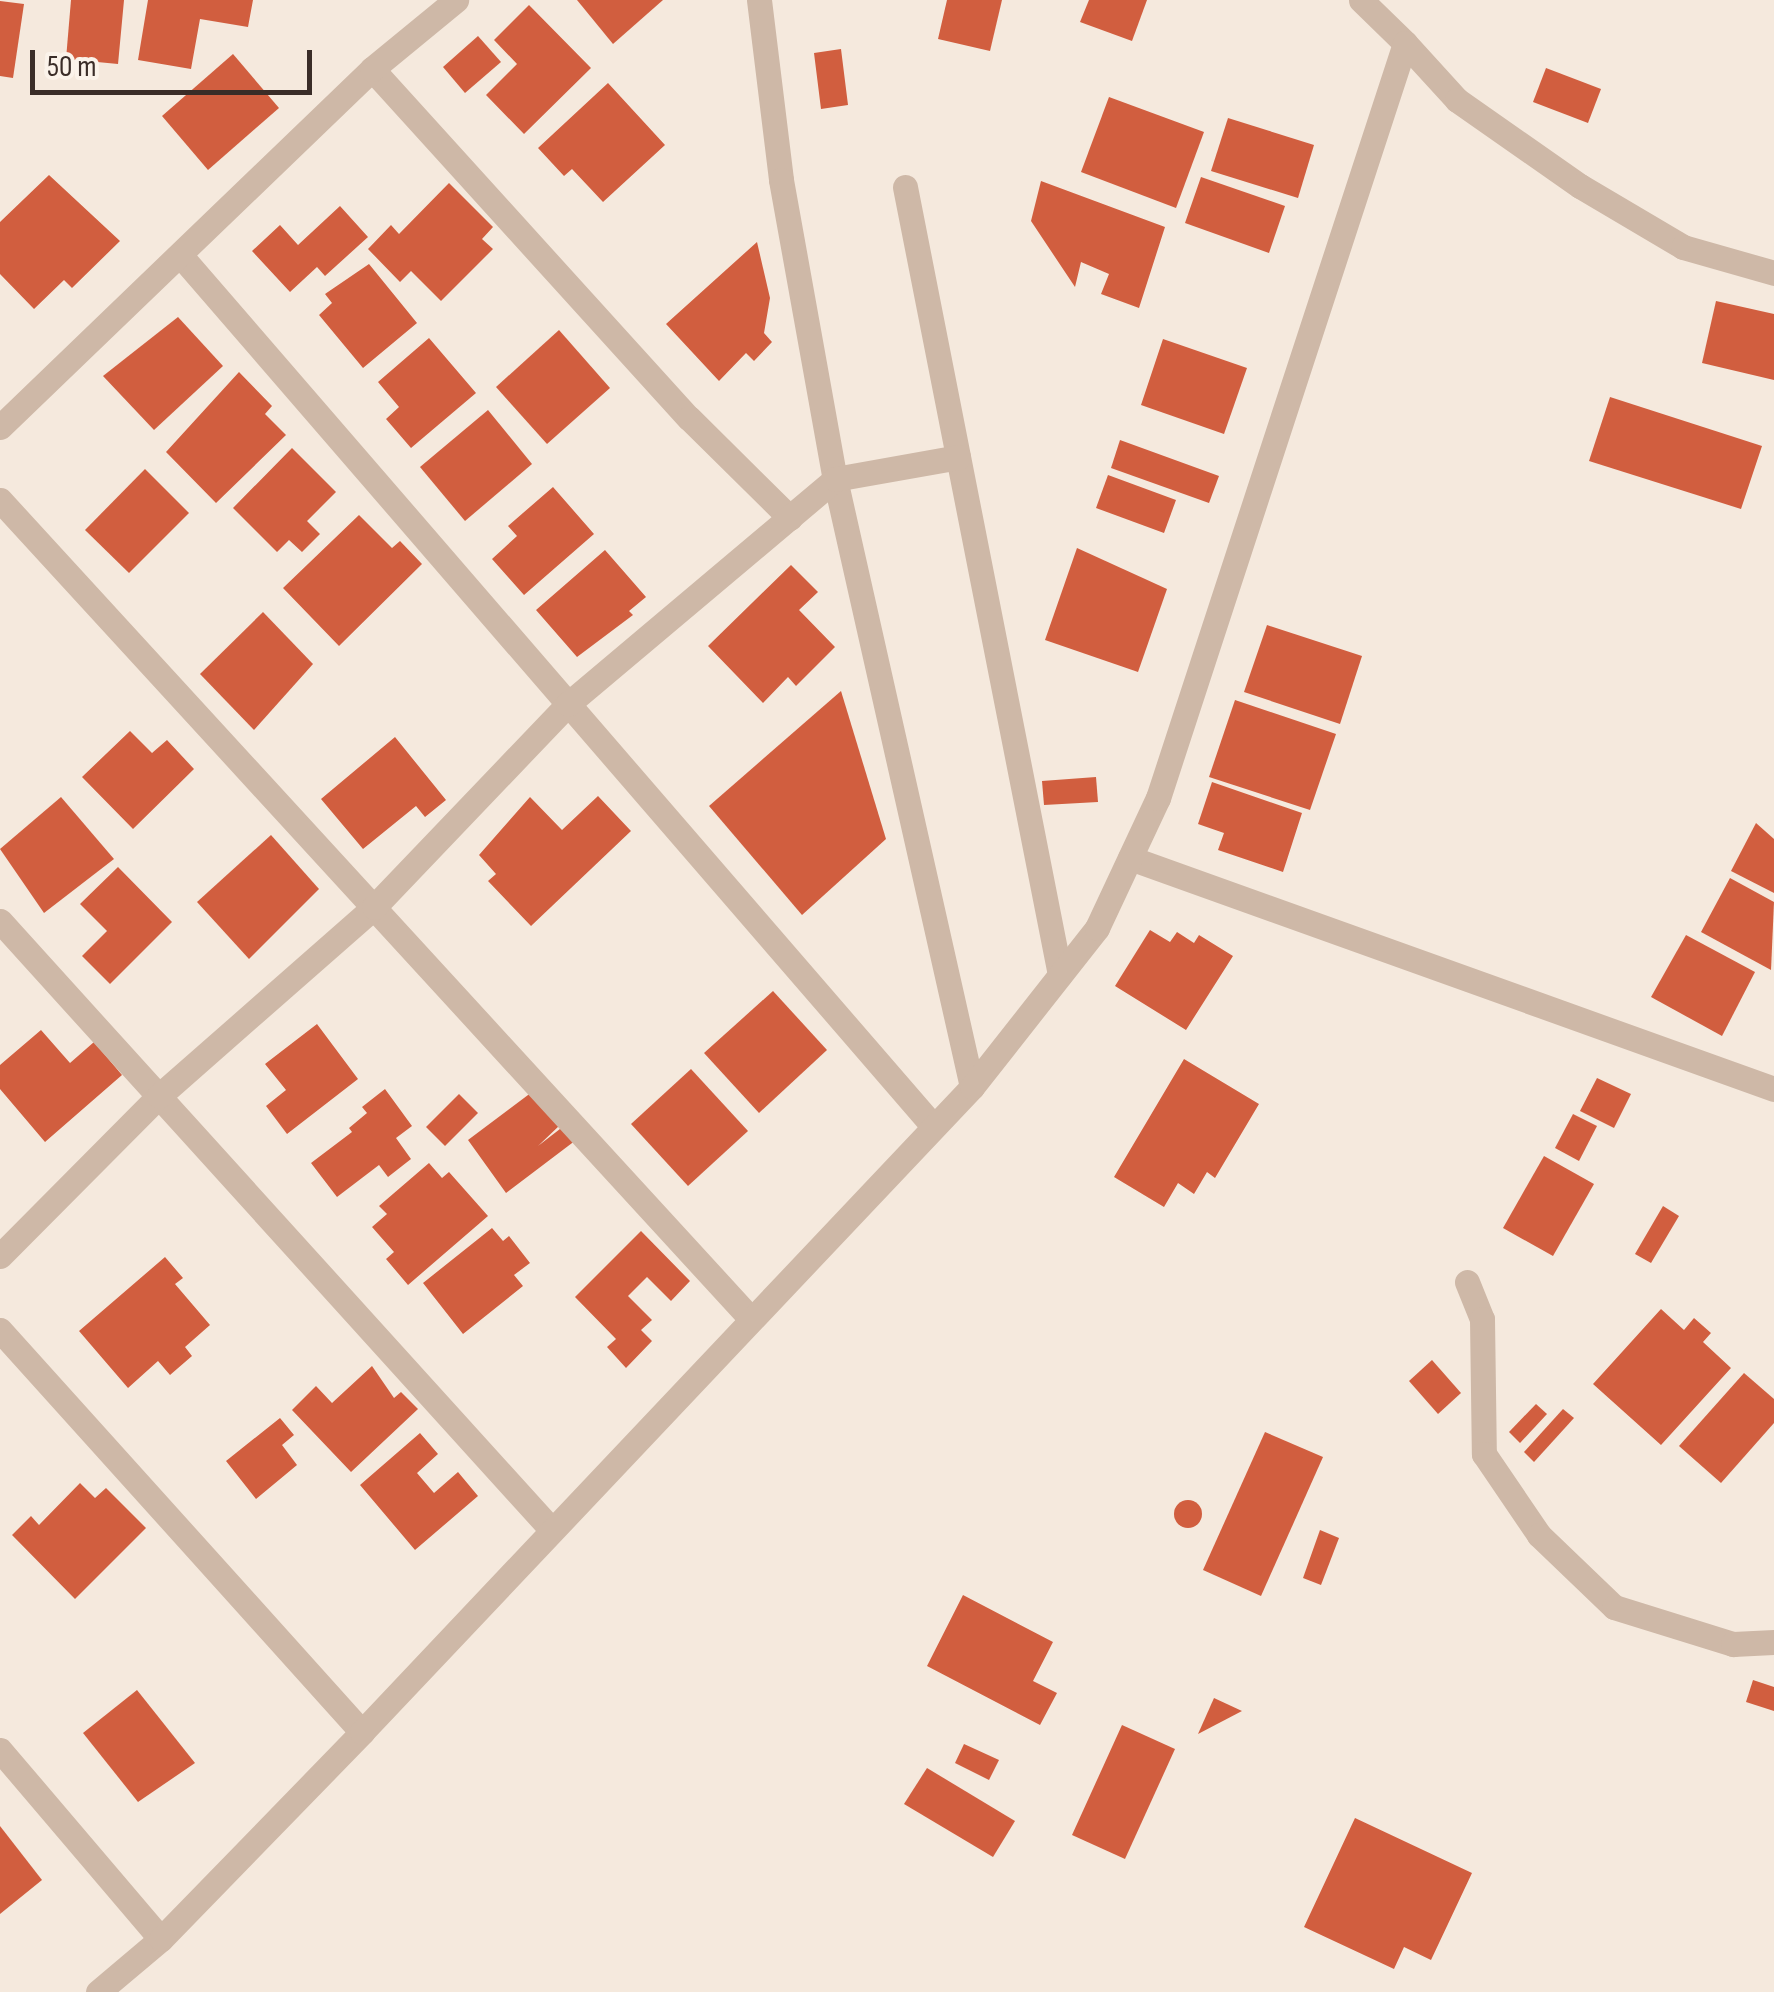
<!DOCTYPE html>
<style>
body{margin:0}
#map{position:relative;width:1774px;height:1992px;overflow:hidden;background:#f5e9dd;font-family:"Sofia Sans Condensed",sans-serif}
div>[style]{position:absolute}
.building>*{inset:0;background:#d15e3f}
.round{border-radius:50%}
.minor>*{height:25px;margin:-12.5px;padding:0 12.5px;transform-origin:12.5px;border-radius:12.5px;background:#ceb8a7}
span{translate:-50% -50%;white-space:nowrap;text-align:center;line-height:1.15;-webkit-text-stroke:8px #fbf3ea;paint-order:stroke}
.scale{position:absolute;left:30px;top:50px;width:282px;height:45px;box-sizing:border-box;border:5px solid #3a2d28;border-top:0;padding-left:12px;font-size:30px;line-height:35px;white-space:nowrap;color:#3a2d28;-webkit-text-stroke:8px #fbf3ea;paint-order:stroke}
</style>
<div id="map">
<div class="building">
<i style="clip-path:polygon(71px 0,124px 0,118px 64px,66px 59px)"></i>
<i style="clip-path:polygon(148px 0,253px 0,248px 27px,200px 19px,191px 69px,138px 60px)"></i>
<i style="clip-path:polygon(577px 0,663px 0,613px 44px)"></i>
<i style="clip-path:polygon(947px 0,1002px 0,990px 51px,938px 39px)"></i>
<i style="clip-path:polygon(1089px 0,1147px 0,1132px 41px,1080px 22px)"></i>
<i style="clip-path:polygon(0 1px,24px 4px,13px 78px,0 76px)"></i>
<i style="clip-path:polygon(529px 5px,591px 68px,524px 134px,486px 95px,517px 64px,494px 40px)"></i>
<i style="clip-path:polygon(478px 36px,501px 62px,465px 93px,443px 67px)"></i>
<i style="clip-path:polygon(841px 49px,848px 105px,821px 109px,814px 53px)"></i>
<i style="clip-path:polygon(233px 54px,279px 108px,208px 170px,162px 116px)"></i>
<i style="clip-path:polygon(1546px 68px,1601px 89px,1588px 123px,1533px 102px)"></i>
<i style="clip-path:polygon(608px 83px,665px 145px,603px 202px,572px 169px,564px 176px,538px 148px)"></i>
<i style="clip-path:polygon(1109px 97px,1204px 132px,1176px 208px,1081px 172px)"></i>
<i style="clip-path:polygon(1228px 118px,1314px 145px,1298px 198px,1211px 171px)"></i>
<i style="clip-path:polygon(49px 175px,120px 241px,72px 288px,64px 280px,34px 309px,0 274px,0 222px)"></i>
<i style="clip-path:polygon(1201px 177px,1285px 206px,1269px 253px,1185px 223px)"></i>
<i style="clip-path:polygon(1041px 181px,1165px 227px,1139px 308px,1101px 294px,1109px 274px,1081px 262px,1075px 287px,1031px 221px)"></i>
<i style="clip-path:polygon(449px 183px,493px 227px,482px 239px,493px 249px,441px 301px,411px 271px,400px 282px,368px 249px,391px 225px,399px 234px)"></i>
<i style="clip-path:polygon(340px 206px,368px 237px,325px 276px,317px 267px,290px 292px,252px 251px,280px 225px,298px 245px)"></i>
<i style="clip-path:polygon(757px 242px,770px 298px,764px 333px,772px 342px,754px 361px,746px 353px,719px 381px,666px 324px)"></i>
<i style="clip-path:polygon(369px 264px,417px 323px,363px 368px,319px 315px,332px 303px,325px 294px)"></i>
<i style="clip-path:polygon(1716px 301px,1774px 314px,1774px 380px,1702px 363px)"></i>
<i style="clip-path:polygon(178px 317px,223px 366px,154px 430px,103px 376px)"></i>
<i style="clip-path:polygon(559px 330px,610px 388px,547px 444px,496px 387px)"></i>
<i style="clip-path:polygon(429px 338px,476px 393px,411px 448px,386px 419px,399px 407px,378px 382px)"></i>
<i style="clip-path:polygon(1163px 339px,1247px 368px,1224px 434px,1141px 405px)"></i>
<i style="clip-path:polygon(239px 372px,272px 406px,265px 414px,286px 435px,216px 503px,166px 452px)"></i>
<i style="clip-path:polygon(1610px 397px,1762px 446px,1741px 509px,1589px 461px)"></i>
<i style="clip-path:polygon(488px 410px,532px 464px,465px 521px,420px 467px)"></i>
<i style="clip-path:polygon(1120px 440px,1219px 476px,1209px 503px,1111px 468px)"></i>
<i style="clip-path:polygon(292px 448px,336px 492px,307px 521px,320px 534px,302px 552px,289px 540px,277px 552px,233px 508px)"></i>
<i style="clip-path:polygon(145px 469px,189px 513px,129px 573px,85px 530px)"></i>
<i style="clip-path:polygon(1108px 475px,1176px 500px,1164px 533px,1096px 508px)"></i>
<i style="clip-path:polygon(553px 487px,594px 534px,524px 595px,492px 559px,517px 536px,508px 526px)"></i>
<i style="clip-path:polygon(359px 515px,392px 548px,400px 541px,422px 564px,339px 646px,283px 588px)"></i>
<i style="clip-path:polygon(1077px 548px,1167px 589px,1138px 672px,1045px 640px)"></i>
<i style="clip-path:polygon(605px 550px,646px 597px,629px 611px,633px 615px,577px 657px,536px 610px)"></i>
<i style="clip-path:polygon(791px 565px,818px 592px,799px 610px,835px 647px,796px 686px,788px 677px,763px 703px,708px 646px)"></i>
<i style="clip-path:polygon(263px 612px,313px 664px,254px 730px,200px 674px)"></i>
<i style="clip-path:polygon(1267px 625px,1362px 656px,1340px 724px,1244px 692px)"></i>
<i style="clip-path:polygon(841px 691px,886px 839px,802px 915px,709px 806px)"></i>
<i style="clip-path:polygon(1235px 700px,1336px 734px,1310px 810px,1209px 777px)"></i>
<i style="clip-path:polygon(130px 731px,152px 753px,167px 740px,194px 769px,133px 829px,82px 777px)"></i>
<i style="clip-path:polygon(395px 737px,446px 800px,425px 817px,416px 806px,363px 849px,321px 799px)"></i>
<i style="clip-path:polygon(1096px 777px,1098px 802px,1044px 805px,1042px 781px)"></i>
<i style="clip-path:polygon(1212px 782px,1302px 813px,1283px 872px,1218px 850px,1224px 833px,1198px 824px)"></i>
<i style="clip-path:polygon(598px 796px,631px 831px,531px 926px,488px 881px,496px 874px,479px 855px,530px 797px,562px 830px)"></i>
<i style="clip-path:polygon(61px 797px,114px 859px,44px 913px,0 849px)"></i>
<i style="clip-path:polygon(1756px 823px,1774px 839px,1774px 893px,1731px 871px)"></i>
<i style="clip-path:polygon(271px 835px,319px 889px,249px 959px,197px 902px)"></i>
<i style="clip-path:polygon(118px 867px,172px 922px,110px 984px,82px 956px,107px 931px,80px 904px)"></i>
<i style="clip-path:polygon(1730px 878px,1774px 902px,1771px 970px,1701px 932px)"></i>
<i style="clip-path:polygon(1150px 930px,1170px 942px,1177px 932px,1194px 943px,1199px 935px,1233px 956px,1186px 1030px,1115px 986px)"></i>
<i style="clip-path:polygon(1686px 935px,1755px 972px,1722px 1036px,1651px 997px)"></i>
<i style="clip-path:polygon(773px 991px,827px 1050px,759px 1113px,704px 1053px)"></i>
<i style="clip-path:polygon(317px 1024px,358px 1079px,287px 1134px,266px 1106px,286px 1090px,265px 1064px)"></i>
<i style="clip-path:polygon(41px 1030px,70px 1063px,94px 1042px,122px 1075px,45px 1142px,0 1089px,0 1065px)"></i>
<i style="clip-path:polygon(1184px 1059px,1259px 1104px,1215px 1178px,1207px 1172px,1194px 1194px,1178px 1183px,1164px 1207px,1114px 1177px)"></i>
<i style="clip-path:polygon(691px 1069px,748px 1131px,688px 1186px,631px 1124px)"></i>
<i style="clip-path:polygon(1597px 1078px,1631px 1094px,1614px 1128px,1580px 1111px)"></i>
<i style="clip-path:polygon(385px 1089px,412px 1126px,396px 1138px,411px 1159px,388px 1177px,379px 1165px,337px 1197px,311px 1163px,352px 1132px,349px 1128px,367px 1113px,362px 1107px)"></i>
<i style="clip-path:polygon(536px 1089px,561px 1124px,538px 1146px,569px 1122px,580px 1137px,506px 1193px,468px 1140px)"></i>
<i style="clip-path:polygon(459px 1094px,478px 1113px,445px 1146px,426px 1127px)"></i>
<i style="clip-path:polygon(1573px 1114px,1597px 1126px,1579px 1161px,1555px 1148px)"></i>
<i style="clip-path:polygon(1544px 1156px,1594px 1184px,1553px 1256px,1503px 1228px)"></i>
<i style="clip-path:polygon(429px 1163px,442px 1178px,449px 1172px,488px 1216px,408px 1285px,386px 1259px,394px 1252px,372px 1227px,387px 1214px,379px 1206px)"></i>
<i style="clip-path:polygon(1663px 1206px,1679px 1216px,1651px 1263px,1635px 1254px)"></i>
<i style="clip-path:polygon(492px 1228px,503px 1241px,509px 1236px,530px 1263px,514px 1275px,523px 1286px,463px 1334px,423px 1283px)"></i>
<i style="clip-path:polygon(641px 1231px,690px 1281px,671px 1301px,647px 1277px,628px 1296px,652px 1320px,641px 1330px,652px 1341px,626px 1368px,607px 1347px,616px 1339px,575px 1297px)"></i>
<i style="clip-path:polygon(165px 1257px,183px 1278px,175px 1284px,210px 1325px,185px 1347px,192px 1356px,170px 1375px,158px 1361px,128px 1388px,79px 1331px)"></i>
<i style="clip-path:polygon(1661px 1309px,1684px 1330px,1694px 1318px,1711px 1333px,1703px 1342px,1731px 1368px,1661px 1445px,1593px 1384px)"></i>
<i style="clip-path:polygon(1432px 1360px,1461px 1393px,1438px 1414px,1409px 1381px)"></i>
<i style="clip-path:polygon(372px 1366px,394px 1398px,401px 1392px,418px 1409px,351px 1472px,292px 1410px,316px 1386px,332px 1403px)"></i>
<i style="clip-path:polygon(1744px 1373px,1774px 1399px,1774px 1423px,1721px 1483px,1679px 1446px)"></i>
<i style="clip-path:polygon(1536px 1404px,1547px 1414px,1520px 1443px,1509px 1432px)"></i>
<i style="clip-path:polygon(1563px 1409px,1574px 1418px,1534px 1462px,1524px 1452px)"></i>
<i style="clip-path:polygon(280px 1418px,294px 1435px,282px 1445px,297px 1465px,256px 1499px,226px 1461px)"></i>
<i style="clip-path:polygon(1265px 1432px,1323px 1457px,1261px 1596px,1203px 1570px)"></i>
<i style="clip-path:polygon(420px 1433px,438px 1454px,417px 1473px,434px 1493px,458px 1472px,478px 1496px,415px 1550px,360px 1485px)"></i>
<i style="clip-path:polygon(80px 1483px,95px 1498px,106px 1488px,146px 1528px,75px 1599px,12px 1535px,31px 1516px,39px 1525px)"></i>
<i class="round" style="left:1174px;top:1500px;width:28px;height:28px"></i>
<i style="clip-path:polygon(1320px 1530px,1339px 1538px,1321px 1585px,1303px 1578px)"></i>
<i style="clip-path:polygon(963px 1595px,1053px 1642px,1033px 1681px,1057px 1693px,1040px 1725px,927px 1666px)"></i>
<i style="clip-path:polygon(1753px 1680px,1774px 1687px,1774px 1711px,1746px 1702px)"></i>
<i style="clip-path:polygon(137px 1690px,195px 1763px,138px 1802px,83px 1733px)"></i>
<i style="clip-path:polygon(1214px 1698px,1242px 1711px,1198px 1734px)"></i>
<i style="clip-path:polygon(1122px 1725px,1175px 1749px,1125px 1859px,1072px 1835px)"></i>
<i style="clip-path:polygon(964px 1744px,999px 1760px,989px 1780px,955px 1763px)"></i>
<i style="clip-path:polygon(927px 1768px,1015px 1821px,993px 1857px,904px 1804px)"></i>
<i style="clip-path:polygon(1355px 1818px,1472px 1873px,1431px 1960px,1404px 1947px,1394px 1969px,1304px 1927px)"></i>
<i style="clip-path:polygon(0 1826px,42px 1880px,0 1914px)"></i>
</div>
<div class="minor">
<i style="left:759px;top:0;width:181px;rotate:83deg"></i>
<i style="left:781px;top:180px;width:304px;rotate:79.8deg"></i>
<i style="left:835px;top:479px;width:623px;rotate:77.3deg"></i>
<i style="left:1361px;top:0;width:62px;rotate:44.3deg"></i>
<i style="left:372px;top:69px;width:471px;rotate:47.8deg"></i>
<i style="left:689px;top:418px;width:142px;rotate:44.7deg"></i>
<i style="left:905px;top:187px;width:803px;rotate:78.87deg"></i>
<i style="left:181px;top:256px;width:1151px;rotate:49.16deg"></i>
<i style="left:0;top:427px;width:516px;rotate:-43.9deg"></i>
<i style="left:372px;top:69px;width:109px;rotate:-39.4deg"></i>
<i style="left:0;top:500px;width:1111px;rotate:47.48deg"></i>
<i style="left:1130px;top:858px;width:684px;rotate:19.73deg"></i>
<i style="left:0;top:921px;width:821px;rotate:47.82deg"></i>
<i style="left:0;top:1256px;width:226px;rotate:-45.2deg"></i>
<i style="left:159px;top:1096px;width:286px;rotate:-41.3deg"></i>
<i style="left:374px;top:907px;width:281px;rotate:-46.3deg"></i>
<i style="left:568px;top:704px;width:349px;rotate:-40.1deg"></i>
<i style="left:835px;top:479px;width:125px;rotate:-10.1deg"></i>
<i style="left:1467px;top:1282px;width:40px;rotate:68deg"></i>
<i style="left:1482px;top:1319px;width:135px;rotate:89.2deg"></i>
<i style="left:1484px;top:1454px;width:98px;rotate:55.8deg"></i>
<i style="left:1539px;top:1535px;width:104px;rotate:43.8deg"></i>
<i style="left:1614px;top:1607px;width:125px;rotate:17.3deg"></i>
<i style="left:1733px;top:1644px;width:41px;rotate:-2.8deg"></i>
<i style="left:0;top:1330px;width:541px;rotate:48deg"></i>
<i style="left:0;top:1750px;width:248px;rotate:49.6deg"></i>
<i style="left:98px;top:1992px;width:82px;rotate:-40.1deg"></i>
<i style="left:161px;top:1939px;width:289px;rotate:-45.8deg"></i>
<i style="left:362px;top:1732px;width:888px;rotate:-46.6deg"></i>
<i style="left:972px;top:1087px;width:202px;rotate:-51.8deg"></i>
<i style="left:1097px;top:928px;width:144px;rotate:-64.9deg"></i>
<i style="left:1158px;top:798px;width:794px;rotate:-71.88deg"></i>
<i style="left:1405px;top:43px;width:77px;rotate:47.6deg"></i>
<i style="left:1457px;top:100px;width:150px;rotate:35deg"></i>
<i style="left:1580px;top:186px;width:120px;rotate:30.6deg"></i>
<i style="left:1683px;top:247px;width:95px;rotate:15.9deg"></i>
</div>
<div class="scale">50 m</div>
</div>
